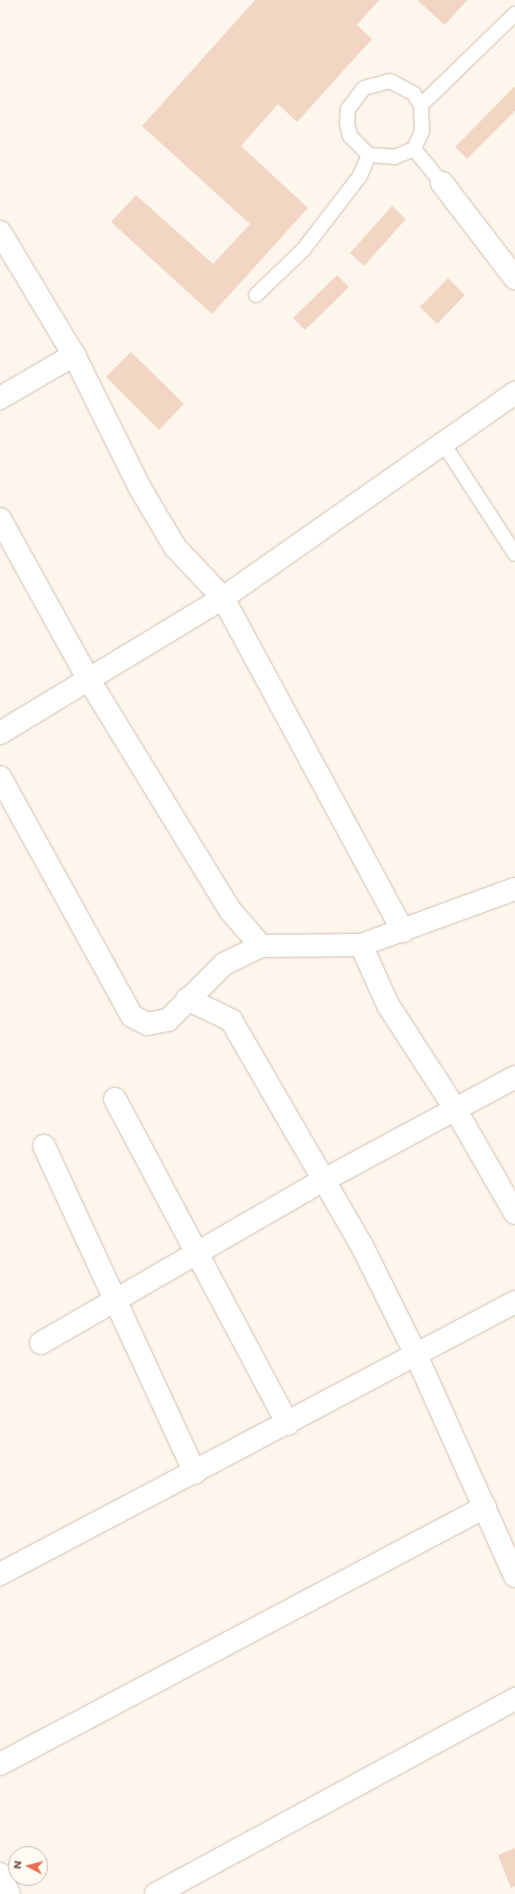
<!DOCTYPE html>
<style>
body{margin:0}
#map{position:relative;width:515px;height:1894px;overflow:hidden;background:#fdf6ec;font-family:Poppins,sans-serif}
div>[style]{position:absolute}
.building>*{inset:0;background:#f3d5c3}
.roads{filter:drop-shadow(0 0 1px #d1beb0) drop-shadow(0 0 1px #d1beb0)}
.lane>*{height:14px;margin:-7px;padding:0 7px;transform-origin:7px;border-radius:7px;background:#fff}
.street>*{height:22px;margin:-11px;padding:0 11px;transform-origin:11px;border-radius:11px;background:#fff}
span{translate:-50% -50%;white-space:nowrap;text-align:center;line-height:1.15;-webkit-text-stroke:4px #fffaf3;paint-order:stroke}
.north{position:absolute;left:8px;top:1846px;width:40px;height:40px;box-sizing:border-box;background:#fffaf3;border:1px solid #cabbb1;border-radius:50%;rotate:277deg;font-size:11px;font-weight:700;line-height:16px;text-align:center;color:#7a5c4d}
.north::after{content:'';display:block;margin:auto;width:14px;height:18px;background:#e76f51;clip-path:polygon(50% 0,100% 100%,50% 72%,0 100%)}
</style>
<div id="map">
<div class="building">
<i style="clip-path:polygon(255px 0,379px 0,357px 25px,372px 39px,297px 122px,278px 104px,241px 146px,308px 208px,212px 314px,111px 222px,136px 195px,213px 264px,250px 224px,142px 126px)"></i>
<i style="clip-path:polygon(417px 0,467px 0,445px 25px)"></i>
<i style="clip-path:polygon(515px 86px,515px 111px,467px 159px,455px 147px)"></i>
<i style="clip-path:polygon(392px 206px,406px 219px,364px 266px,350px 253px)"></i>
<i style="clip-path:polygon(337px 275px,349px 287px,305px 330px,293px 318px)"></i>
<i style="clip-path:polygon(448px 278px,465px 295px,437px 324px,420px 307px)"></i>
<i style="clip-path:polygon(131px 352px,184px 404px,159px 430px,106px 377px)"></i>
<i style="clip-path:polygon(515px 1848px,515px 1886px,511px 1888px,498px 1855px)"></i>
</div>
<div class="roads">
<div class="lane">
<i style="left:414px;top:149px;width:44px;rotate:50.5deg"></i>
<i style="left:369px;top:155px;width:27px;rotate:-135deg"></i>
<i style="left:350px;top:136px;width:13px;rotate:-103deg"></i>
<i style="left:347px;top:123px;width:14px;rotate:-86deg"></i>
<i style="left:348px;top:109px;width:26px;rotate:-53deg"></i>
<i style="left:364px;top:88px;width:27px;rotate:-15deg"></i>
<i style="left:390px;top:81px;width:27px;rotate:28deg"></i>
<i style="left:414px;top:94px;width:13px;rotate:58deg"></i>
<i style="left:256px;top:295px;width:65px;rotate:-43.8deg"></i>
<i style="left:303px;top:250px;width:93px;rotate:-52.4deg"></i>
<i style="left:360px;top:176px;width:23px;rotate:-67deg"></i>
<i style="left:369px;top:155px;width:26px;rotate:4deg"></i>
<i style="left:395px;top:157px;width:21px;rotate:-23deg"></i>
<i style="left:414px;top:149px;width:20px;rotate:-66deg"></i>
<i style="left:422px;top:131px;width:26px;rotate:-92deg"></i>
<i style="left:421px;top:105px;width:131px;rotate:-44.1deg"></i>
<i style="left:443px;top:443px;width:132px;rotate:57deg"></i>
</div>
<div class="street">
<i style="left:442px;top:183px;width:120px;rotate:52.5deg"></i>
<i style="left:0;top:232px;width:144px;rotate:59deg"></i>
<i style="left:74px;top:355px;width:148px;rotate:63.6deg"></i>
<i style="left:140px;top:488px;width:69px;rotate:59.3deg"></i>
<i style="left:175px;top:547px;width:70px;rotate:46.7deg"></i>
<i style="left:223px;top:598px;width:379px;rotate:61.6deg"></i>
<i style="left:0;top:398px;width:86px;rotate:-30.2deg"></i>
<i style="left:0;top:519px;width:184px;rotate:61.1deg"></i>
<i style="left:89px;top:680px;width:270px;rotate:58.5deg"></i>
<i style="left:230px;top:910px;width:48px;rotate:49.3deg"></i>
<i style="left:0;top:733px;width:261px;rotate:-31.2deg"></i>
<i style="left:223px;top:598px;width:357px;rotate:-35.1deg"></i>
<i style="left:0;top:777px;width:273px;rotate:61.1deg"></i>
<i style="left:132px;top:1016px;width:17px;rotate:28deg"></i>
<i style="left:147px;top:1024px;width:21px;rotate:-11deg"></i>
<i style="left:168px;top:1020px;width:79px;rotate:-45deg"></i>
<i style="left:224px;top:964px;width:41px;rotate:-25.9deg"></i>
<i style="left:261px;top:946px;width:100px;rotate:-0.6deg"></i>
<i style="left:361px;top:945px;width:164px;rotate:-20deg"></i>
<i style="left:361px;top:945px;width:66px;rotate:65.8deg"></i>
<i style="left:388px;top:1005px;width:121px;rotate:57.1deg"></i>
<i style="left:454px;top:1107px;width:122px;rotate:60.1deg"></i>
<i style="left:187px;top:999px;width:49px;rotate:25.5deg"></i>
<i style="left:231px;top:1020px;width:261px;rotate:59.9deg"></i>
<i style="left:362px;top:1246px;width:124px;rotate:63.6deg"></i>
<i style="left:417px;top:1357px;width:240px;rotate:65.9deg"></i>
<i style="left:115px;top:1099px;width:368px;rotate:62deg"></i>
<i style="left:44px;top:1146px;width:360px;rotate:65.2deg"></i>
<i style="left:41px;top:1343px;width:324px;rotate:-30deg"></i>
<i style="left:322px;top:1181px;width:219px;rotate:-28.3deg"></i>
<i style="left:0;top:1574px;width:582px;rotate:-27.84deg"></i>
<i style="left:0;top:1764px;width:549px;rotate:-27.92deg"></i>
<i style="left:0;top:1874px;width:22px;rotate:66deg"></i>
<i style="left:156px;top:1894px;width:409px;rotate:-28.5deg"></i>
</div>
</div>
<div class="north">N</div>
</div>
